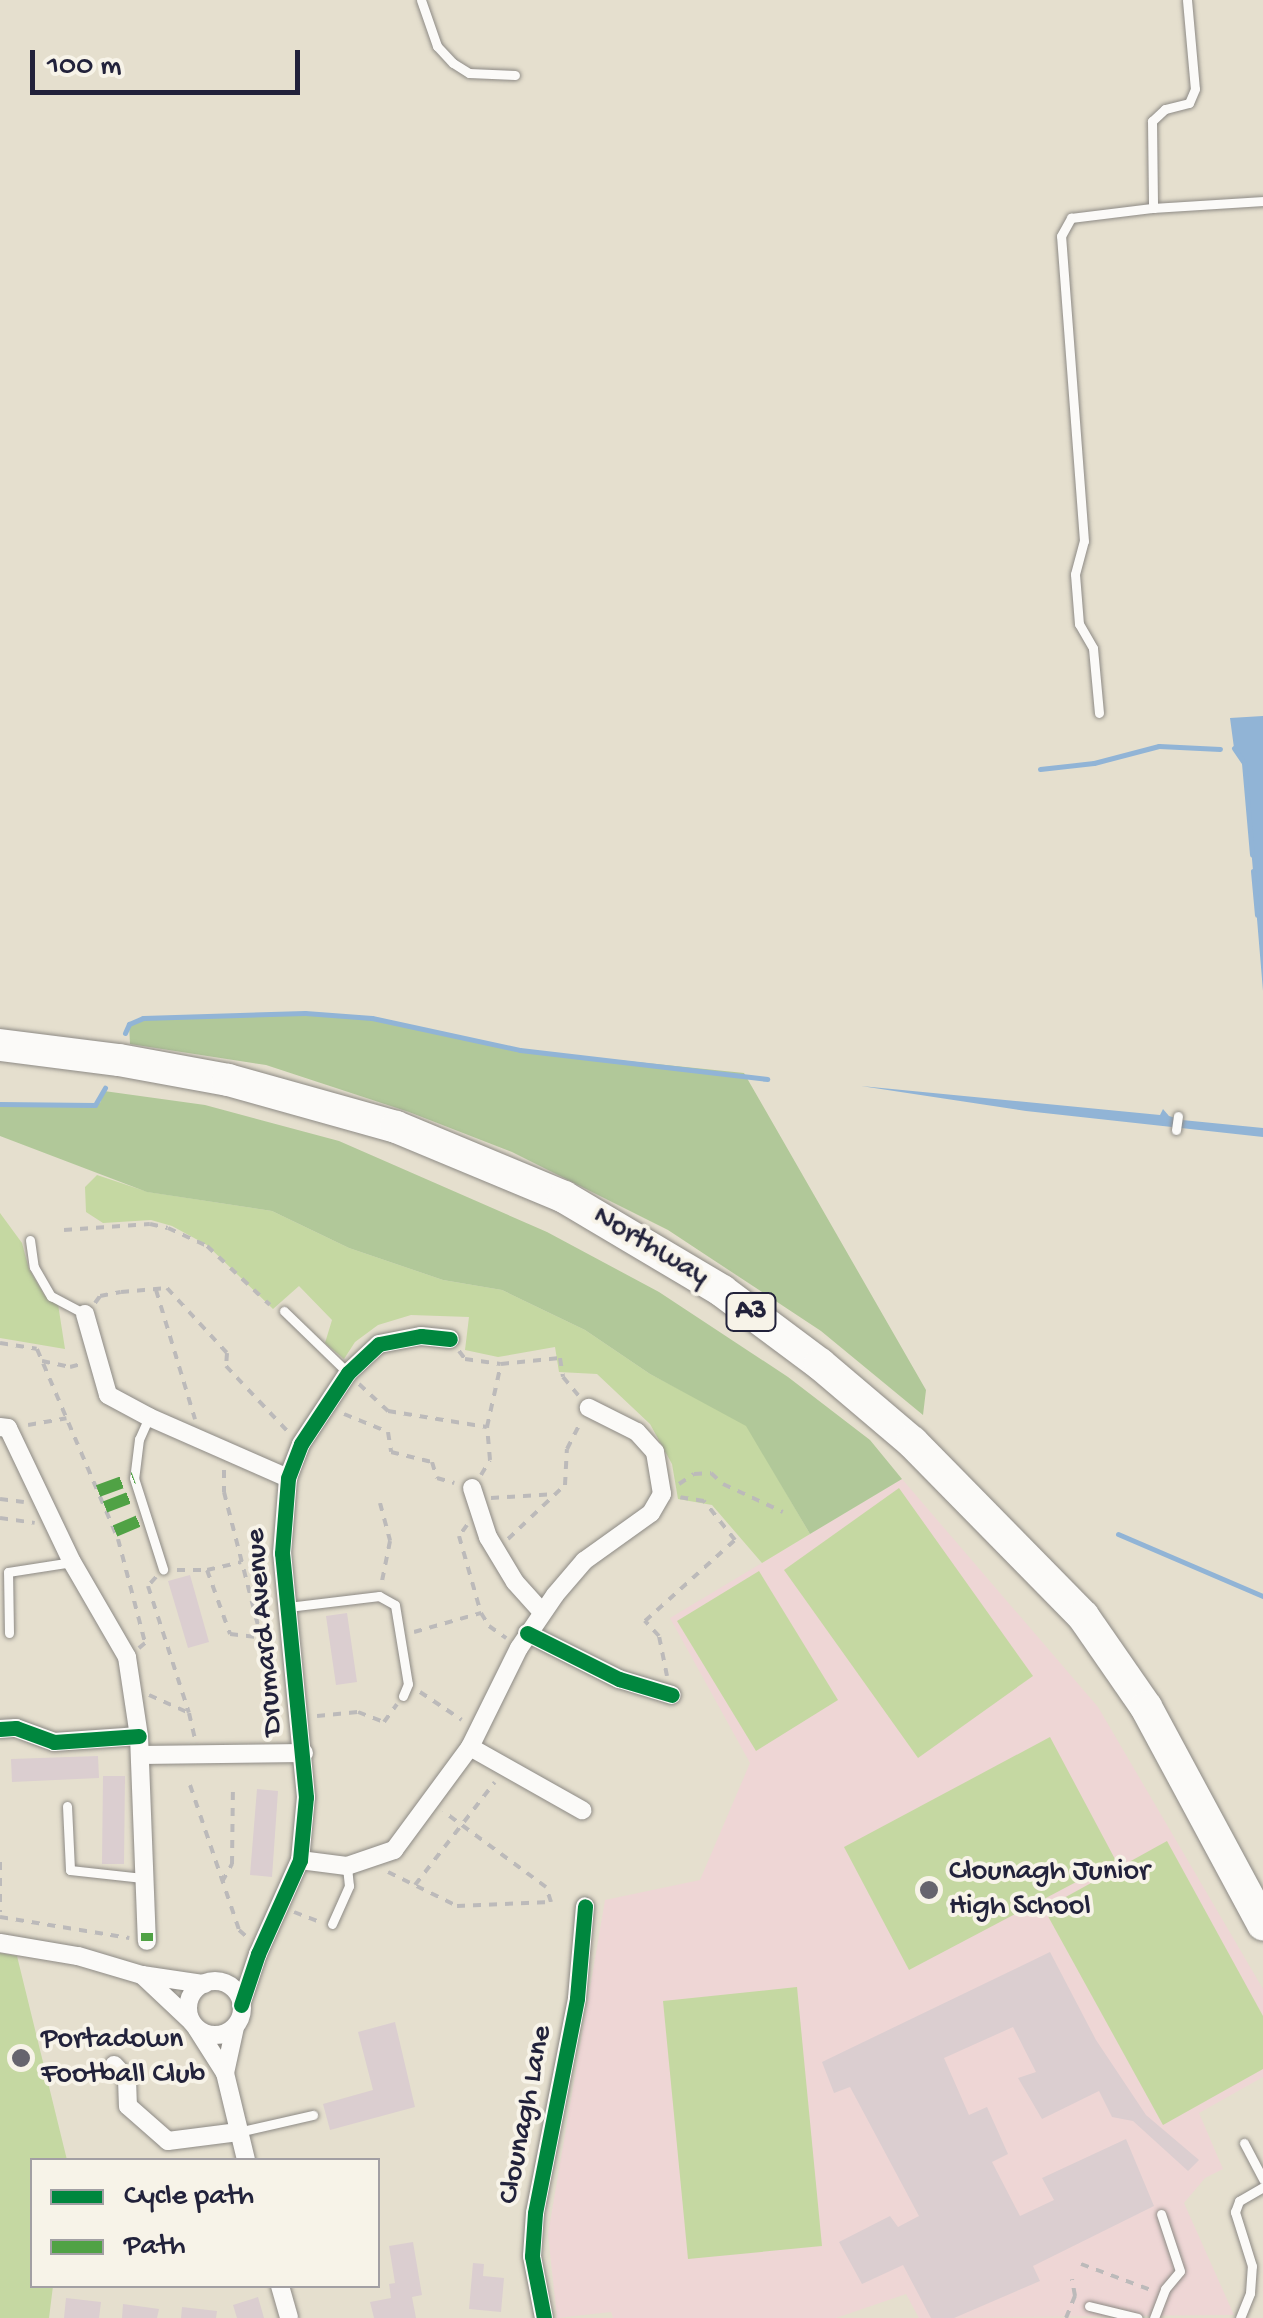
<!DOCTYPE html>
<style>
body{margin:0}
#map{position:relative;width:1263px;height:2318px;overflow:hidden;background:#e5dfce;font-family:"Gochi Hand",sans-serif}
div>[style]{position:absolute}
.built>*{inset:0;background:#eed6d5}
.green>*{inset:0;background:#c5d8a2}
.forest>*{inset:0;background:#b1c899}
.water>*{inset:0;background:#91b4d6}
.stream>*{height:5px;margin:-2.5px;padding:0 2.5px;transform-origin:2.5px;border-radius:2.5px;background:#91b4d6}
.building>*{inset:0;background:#dbced0}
.path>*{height:4px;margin-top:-2px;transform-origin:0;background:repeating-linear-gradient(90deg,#bcbaba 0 8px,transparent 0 16px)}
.roads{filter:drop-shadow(0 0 2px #8d8a85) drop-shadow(0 0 2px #8d8a85)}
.lane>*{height:9px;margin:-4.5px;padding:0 4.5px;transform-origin:4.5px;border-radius:4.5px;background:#fbfaf8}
.street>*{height:18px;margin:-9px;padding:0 9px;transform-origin:9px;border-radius:9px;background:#fbfaf8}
.street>.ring{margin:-9px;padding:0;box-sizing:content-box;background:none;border:18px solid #fbfaf8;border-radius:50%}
.highway>*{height:32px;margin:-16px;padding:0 16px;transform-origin:16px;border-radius:16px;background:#fbfaf8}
.quiet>*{height:12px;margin-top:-6px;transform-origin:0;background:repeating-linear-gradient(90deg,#50a245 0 25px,transparent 0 37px)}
.cycleway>*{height:15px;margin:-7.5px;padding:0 7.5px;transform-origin:7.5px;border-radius:7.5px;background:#00873e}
.dots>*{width:28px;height:28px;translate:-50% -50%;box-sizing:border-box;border:5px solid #f7f3e8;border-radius:50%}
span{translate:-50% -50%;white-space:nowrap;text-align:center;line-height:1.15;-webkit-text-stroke:8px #f7f3e8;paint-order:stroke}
.shield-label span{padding:2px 8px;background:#f7f3e8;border:2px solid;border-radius:8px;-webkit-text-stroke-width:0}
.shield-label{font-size:28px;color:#22223b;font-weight:700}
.street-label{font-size:30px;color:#22223b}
.poi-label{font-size:30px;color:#22223b}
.left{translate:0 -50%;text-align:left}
.legend{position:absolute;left:30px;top:2158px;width:350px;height:130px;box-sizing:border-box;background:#f7f3e8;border:2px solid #a29fa3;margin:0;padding:12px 18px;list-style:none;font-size:30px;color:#22223b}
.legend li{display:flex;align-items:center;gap:20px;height:50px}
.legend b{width:50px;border:2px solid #a29fa3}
.scale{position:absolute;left:30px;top:50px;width:270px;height:45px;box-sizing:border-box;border:5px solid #22223b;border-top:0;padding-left:12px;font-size:30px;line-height:35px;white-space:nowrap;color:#22223b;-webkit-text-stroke:8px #f7f3e8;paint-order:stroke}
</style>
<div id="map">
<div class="built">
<i style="clip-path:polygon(902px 1479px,1098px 1707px,1263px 1989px,1263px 2077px,1199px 2113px,1223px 2169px,1205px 2178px,1184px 2203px,1234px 2315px,919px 2318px,906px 2294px,836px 2318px,613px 2318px,611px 2312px,557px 2318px,548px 2234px,605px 1900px,700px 1880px,750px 1763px,670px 1618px)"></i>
</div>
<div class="green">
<i style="clip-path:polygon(97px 1175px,148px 1192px,272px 1211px,349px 1248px,443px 1280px,502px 1290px,585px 1330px,650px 1374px,696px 1398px,724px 1406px,747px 1426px,810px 1534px,762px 1563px,712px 1505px,678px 1499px,672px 1464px,650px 1424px,597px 1374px,559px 1372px,555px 1347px,498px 1357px,465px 1350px,469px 1317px,411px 1315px,378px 1325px,355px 1342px,344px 1359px,325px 1343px,332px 1320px,299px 1286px,273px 1309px,207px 1245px,172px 1226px,151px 1220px,103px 1223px,86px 1212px,85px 1187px)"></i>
<i style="clip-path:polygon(0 1213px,22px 1243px,29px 1269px,45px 1296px,58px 1304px,65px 1349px,0 1338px)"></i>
<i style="clip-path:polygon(899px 1488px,1033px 1676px,918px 1758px,784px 1570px)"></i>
<i style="clip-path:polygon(759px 1571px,838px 1700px,756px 1751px,677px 1621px)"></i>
<i style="clip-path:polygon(1050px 1737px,1116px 1861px,909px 1970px,844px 1847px)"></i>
<i style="clip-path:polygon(1167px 1841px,1263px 2016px,1263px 2069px,1163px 2125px,1044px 1909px)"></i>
<i style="clip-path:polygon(0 1953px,17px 1956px,67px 2160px,32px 2160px,32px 2286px,53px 2286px,49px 2318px,0 2318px)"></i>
<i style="clip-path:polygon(797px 1987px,822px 2246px,688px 2259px,663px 2001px)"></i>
</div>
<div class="forest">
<i style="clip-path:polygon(305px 1013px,372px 1018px,520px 1050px,744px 1073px,926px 1390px,923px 1415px,821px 1331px,668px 1230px,512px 1152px,409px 1112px,266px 1065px,130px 1044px,129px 1024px,143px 1018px)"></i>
<i style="clip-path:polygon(104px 1091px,205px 1105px,339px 1141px,547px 1232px,659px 1292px,788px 1377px,870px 1440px,902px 1479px,810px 1534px,746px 1426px,650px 1374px,585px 1330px,502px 1290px,443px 1280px,349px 1248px,272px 1211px,147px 1192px,0 1136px,0 1104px,82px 1107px,100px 1103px)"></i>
</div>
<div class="water">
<i style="clip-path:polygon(1263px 716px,1263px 991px,1244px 763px,1234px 748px,1230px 718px)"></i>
<i style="clip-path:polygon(861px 1086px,1160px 1115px,1163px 1109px,1169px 1116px,1182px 1120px,1263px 1128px,1263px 1137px,1026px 1111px)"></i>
</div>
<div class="stream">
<i style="left:1234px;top:748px;width:18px;rotate:56deg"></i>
<i style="left:1244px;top:763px;width:92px;rotate:85deg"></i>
<i style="left:1040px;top:769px;width:54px;rotate:-6.3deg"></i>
<i style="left:1094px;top:763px;width:67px;rotate:-14.7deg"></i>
<i style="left:1159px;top:746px;width:61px;rotate:2.8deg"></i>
<i style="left:1253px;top:871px;width:44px;rotate:84.8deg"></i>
<i style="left:125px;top:1033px;width:10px;rotate:-66deg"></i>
<i style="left:129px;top:1024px;width:15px;rotate:-23deg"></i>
<i style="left:143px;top:1018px;width:162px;rotate:-1.8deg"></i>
<i style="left:305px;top:1013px;width:67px;rotate:4.3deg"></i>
<i style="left:372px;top:1018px;width:151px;rotate:12.2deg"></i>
<i style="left:520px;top:1050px;width:249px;rotate:6.7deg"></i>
<i style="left:0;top:1104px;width:95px;rotate:0.6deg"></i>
<i style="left:95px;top:1105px;width:20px;rotate:-60deg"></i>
<i style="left:1118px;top:1534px;width:158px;rotate:23.2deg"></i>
</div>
<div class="building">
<i style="clip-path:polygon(190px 1575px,209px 1642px,188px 1648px,168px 1581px)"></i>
<i style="clip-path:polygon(347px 1613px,357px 1682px,336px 1685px,326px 1616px)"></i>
<i style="clip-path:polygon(98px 1756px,99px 1778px,12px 1782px,11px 1759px)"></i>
<i style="clip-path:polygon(103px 1776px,125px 1776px,124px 1864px,102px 1864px)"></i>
<i style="clip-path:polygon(257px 1789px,278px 1791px,272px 1877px,250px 1875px)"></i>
<i style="clip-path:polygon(1050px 1952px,1096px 2040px,1146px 2115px,1199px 2160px,1188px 2171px,1133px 2121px,1112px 2117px,1099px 2091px,1042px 2119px,1018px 2078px,1036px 2072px,1013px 2027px,944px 2058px,969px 2115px,987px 2107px,1008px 2154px,992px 2162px,1020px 2216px,1054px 2200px,1042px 2178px,1126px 2139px,1154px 2206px,1033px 2266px,1040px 2281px,954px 2318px,931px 2318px,903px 2265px,862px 2284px,839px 2242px,890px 2216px,898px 2227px,919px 2216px,850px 2087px,834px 2093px,822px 2062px)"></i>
<i style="clip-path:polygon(395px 2022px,415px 2107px,330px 2130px,323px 2104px,373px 2090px,358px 2032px)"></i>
<i style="clip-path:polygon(413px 2242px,422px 2295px,412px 2297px,416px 2318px,374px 2318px,370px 2302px,391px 2298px,389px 2284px,395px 2283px,389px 2246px)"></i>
<i style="clip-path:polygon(473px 2263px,484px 2264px,483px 2276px,504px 2278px,501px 2312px,469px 2309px)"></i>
<i style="clip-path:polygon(258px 2297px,264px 2318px,237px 2318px,233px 2305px)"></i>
<i style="clip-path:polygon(66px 2298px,101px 2302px,99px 2318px,64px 2318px)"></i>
<i style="clip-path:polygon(123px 2304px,159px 2309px,157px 2318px,122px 2318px)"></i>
<i style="clip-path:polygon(182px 2307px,217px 2311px,216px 2318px,181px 2318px)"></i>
</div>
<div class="path">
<i style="left:64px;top:1230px;width:86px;rotate:-4deg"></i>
<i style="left:150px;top:1224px;width:18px;rotate:13deg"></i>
<i style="left:168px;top:1228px;width:43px;rotate:24.8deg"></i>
<i style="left:207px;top:1246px;width:86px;rotate:43.1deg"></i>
<i style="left:156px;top:1290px;width:135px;rotate:73.2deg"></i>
<i style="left:95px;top:1303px;width:9px;rotate:-54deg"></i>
<i style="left:100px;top:1296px;width:21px;rotate:-11deg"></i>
<i style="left:121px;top:1292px;width:46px;rotate:-5deg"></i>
<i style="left:167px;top:1288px;width:88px;rotate:47.3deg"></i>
<i style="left:227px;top:1353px;width:13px;rotate:94deg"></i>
<i style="left:226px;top:1366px;width:93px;rotate:46.7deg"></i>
<i style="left:0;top:1343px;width:37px;rotate:9deg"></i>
<i style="left:37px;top:1349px;width:207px;rotate:66.9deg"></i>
<i style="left:118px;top:1539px;width:107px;rotate:75.4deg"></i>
<i style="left:145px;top:1643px;width:8px;rotate:140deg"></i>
<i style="left:459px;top:1351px;width:10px;rotate:53deg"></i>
<i style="left:465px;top:1359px;width:36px;rotate:8deg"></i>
<i style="left:501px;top:1364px;width:59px;rotate:-5.8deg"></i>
<i style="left:560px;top:1358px;width:19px;rotate:81deg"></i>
<i style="left:563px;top:1377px;width:26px;rotate:50deg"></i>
<i style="left:42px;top:1361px;width:29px;rotate:12deg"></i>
<i style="left:70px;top:1367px;width:11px;rotate:-15deg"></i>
<i style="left:359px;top:1384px;width:40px;rotate:43deg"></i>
<i style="left:388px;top:1411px;width:100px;rotate:9.2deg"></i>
<i style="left:344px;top:1414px;width:48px;rotate:22.2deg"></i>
<i style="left:388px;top:1432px;width:20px;rotate:81deg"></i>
<i style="left:391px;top:1452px;width:42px;rotate:13.7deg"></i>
<i style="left:432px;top:1462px;width:17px;rotate:73deg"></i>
<i style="left:437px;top:1478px;width:18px;rotate:16deg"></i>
<i style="left:28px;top:1425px;width:39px;rotate:-10deg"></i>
<i style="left:224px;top:1470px;width:22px;rotate:90deg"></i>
<i style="left:224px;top:1492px;width:154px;rotate:75.7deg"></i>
<i style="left:481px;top:1475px;width:17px;rotate:-59deg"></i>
<i style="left:490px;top:1460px;width:33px;rotate:-95deg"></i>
<i style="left:487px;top:1427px;width:65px;rotate:-77.5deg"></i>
<i style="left:679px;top:1484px;width:18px;rotate:-34deg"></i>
<i style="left:694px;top:1474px;width:17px;rotate:-3deg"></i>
<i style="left:711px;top:1473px;width:16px;rotate:43deg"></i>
<i style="left:723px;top:1484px;width:66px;rotate:25deg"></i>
<i style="left:491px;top:1498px;width:65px;rotate:-3.5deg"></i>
<i style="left:0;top:1499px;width:24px;rotate:7deg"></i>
<i style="left:380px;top:1503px;width:39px;rotate:75deg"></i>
<i style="left:390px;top:1541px;width:46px;rotate:101.3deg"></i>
<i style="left:0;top:1518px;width:35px;rotate:8deg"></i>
<i style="left:467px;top:1525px;width:14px;rotate:126deg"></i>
<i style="left:459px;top:1536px;width:80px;rotate:74.1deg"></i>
<i style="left:481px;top:1613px;width:15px;rotate:58deg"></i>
<i style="left:489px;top:1626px;width:21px;rotate:35deg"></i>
<i style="left:508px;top:1539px;width:79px;rotate:-43.5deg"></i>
<i style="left:565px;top:1485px;width:36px;rotate:-87deg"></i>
<i style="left:567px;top:1449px;width:31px;rotate:-63deg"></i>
<i style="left:177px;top:1570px;width:30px"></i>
<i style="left:207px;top:1570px;width:35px;rotate:-13deg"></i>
<i style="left:207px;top:1570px;width:68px;rotate:70.2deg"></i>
<i style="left:230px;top:1634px;width:42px;rotate:6.8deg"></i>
<i style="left:156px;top:1577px;width:12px;rotate:132deg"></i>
<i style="left:148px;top:1586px;width:133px;rotate:72.1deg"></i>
<i style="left:414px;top:1632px;width:70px;rotate:-15.8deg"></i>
<i style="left:667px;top:1676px;width:41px;rotate:-101.3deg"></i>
<i style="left:659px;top:1636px;width:21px;rotate:-133deg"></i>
<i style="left:645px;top:1621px;width:121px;rotate:-42deg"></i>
<i style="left:735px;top:1540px;width:50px;rotate:-128.5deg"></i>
<i style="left:704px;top:1501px;width:24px;rotate:-171deg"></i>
<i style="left:420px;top:1692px;width:50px;rotate:33.7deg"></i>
<i style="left:149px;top:1695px;width:44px;rotate:24.2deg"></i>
<i style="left:189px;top:1713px;width:26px;rotate:77deg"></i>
<i style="left:317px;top:1716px;width:41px;rotate:-5.6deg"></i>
<i style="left:358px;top:1712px;width:28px;rotate:21deg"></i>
<i style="left:384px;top:1722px;width:22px;rotate:-54deg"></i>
<i style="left:190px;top:1785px;width:153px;rotate:71.3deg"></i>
<i style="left:239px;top:1930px;width:9px;rotate:41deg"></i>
<i style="left:0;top:1862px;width:50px;rotate:90deg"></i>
<i style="left:388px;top:1872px;width:77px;rotate:26.2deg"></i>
<i style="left:457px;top:1906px;width:94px;rotate:-2.4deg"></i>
<i style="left:551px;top:1902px;width:16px;rotate:-108deg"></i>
<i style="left:546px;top:1887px;width:128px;rotate:-143.6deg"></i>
<i style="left:222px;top:1882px;width:21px;rotate:-61deg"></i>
<i style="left:232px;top:1864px;width:78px;rotate:-89.3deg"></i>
<i style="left:415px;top:1885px;width:130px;rotate:-52.2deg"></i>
<i style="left:294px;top:1912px;width:26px;rotate:21deg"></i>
<i style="left:0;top:1917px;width:131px;rotate:9.2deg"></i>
<i style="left:1081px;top:2264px;width:75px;rotate:20.4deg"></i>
<i style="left:1066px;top:2318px;width:24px;rotate:-68deg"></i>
<i style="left:1075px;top:2296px;width:17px;rotate:-100deg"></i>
</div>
<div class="roads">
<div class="lane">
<i style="left:421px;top:0;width:49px;rotate:70.8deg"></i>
<i style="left:437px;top:46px;width:23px;rotate:47deg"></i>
<i style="left:453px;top:63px;width:19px;rotate:32deg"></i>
<i style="left:469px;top:73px;width:46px;rotate:2.5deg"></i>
<i style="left:1187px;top:0;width:89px;rotate:84.9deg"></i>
<i style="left:1195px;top:89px;width:15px;rotate:113deg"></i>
<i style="left:1189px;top:103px;width:25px;rotate:166deg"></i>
<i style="left:1165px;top:109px;width:18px;rotate:137deg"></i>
<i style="left:1152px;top:121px;width:87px;rotate:89.3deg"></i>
<i style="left:1153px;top:208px;width:110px;rotate:-3.6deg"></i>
<i style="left:1099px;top:713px;width:65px;rotate:-95.3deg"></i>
<i style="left:1093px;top:648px;width:28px;rotate:-120deg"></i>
<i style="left:1079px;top:624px;width:50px;rotate:-94.6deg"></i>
<i style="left:1075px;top:574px;width:34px;rotate:-75deg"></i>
<i style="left:1084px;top:541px;width:306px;rotate:-94.3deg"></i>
<i style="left:1061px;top:236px;width:21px;rotate:-61deg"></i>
<i style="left:1071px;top:218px;width:83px;rotate:-7deg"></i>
<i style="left:1176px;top:1130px;width:14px;rotate:-82deg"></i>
<i style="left:30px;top:1240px;width:27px;rotate:82deg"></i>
<i style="left:34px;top:1267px;width:34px;rotate:60deg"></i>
<i style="left:51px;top:1296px;width:38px;rotate:28deg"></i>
<i style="left:284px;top:1311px;width:89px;rotate:44.1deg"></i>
<i style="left:149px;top:1417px;width:24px;rotate:114deg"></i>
<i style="left:139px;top:1439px;width:39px;rotate:97deg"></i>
<i style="left:134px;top:1478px;width:96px;rotate:72.3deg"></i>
<i style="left:288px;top:1607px;width:92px;rotate:-6.9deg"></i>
<i style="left:379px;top:1596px;width:18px;rotate:29deg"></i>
<i style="left:395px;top:1605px;width:80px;rotate:80.7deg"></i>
<i style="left:408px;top:1684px;width:13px;rotate:113deg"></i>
<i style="left:9px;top:1633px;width:61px;rotate:-90.9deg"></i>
<i style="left:8px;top:1572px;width:65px;rotate:-8.9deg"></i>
<i style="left:67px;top:1806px;width:64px;rotate:87.3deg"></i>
<i style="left:70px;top:1870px;width:73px;rotate:6.3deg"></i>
<i style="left:332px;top:1924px;width:42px;rotate:-65.9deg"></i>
<i style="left:349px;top:1886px;width:20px;rotate:-96deg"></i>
<i style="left:238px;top:2132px;width:77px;rotate:-12.8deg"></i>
<i style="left:1244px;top:2143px;width:41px;rotate:62.2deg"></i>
<i style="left:1089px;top:2306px;width:50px;rotate:13.8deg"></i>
<i style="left:1154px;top:2318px;width:31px;rotate:-69deg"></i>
<i style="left:1165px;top:2289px;width:23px;rotate:-50deg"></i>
<i style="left:1180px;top:2271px;width:60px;rotate:-108.4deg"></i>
<i style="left:1240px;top:2318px;width:27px;rotate:-68deg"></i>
<i style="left:1250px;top:2293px;width:27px;rotate:-86deg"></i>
<i style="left:1252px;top:2266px;width:57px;rotate:-107.5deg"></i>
<i style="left:1235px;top:2212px;width:12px;rotate:-70deg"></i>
<i style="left:1239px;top:2201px;width:28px;rotate:-30deg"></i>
</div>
<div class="street">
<i style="left:85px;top:1314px;width:84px;rotate:74.1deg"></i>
<i style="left:108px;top:1395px;width:47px;rotate:28.2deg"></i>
<i style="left:149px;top:1417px;width:152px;rotate:23.7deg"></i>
<i style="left:0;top:1427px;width:8px;rotate:7deg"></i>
<i style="left:8px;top:1428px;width:148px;rotate:64.5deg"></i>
<i style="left:72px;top:1562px;width:110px;rotate:59.9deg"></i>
<i style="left:127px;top:1657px;width:80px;rotate:81.4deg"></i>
<i style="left:139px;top:1736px;width:205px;rotate:87.8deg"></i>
<i style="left:472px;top:1488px;width:52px;rotate:71.9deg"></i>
<i style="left:488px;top:1537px;width:52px;rotate:59deg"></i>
<i style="left:515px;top:1582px;width:40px;rotate:48deg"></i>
<i style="left:527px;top:1633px;width:103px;rotate:26.6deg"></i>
<i style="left:619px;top:1679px;width:55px;rotate:16.8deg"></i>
<i style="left:0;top:1729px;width:16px;rotate:-4deg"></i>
<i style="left:16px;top:1728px;width:40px;rotate:20.2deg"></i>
<i style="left:54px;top:1742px;width:85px;rotate:-4deg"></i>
<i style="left:470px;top:1747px;width:129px;rotate:29.4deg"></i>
<i style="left:140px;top:1755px;width:164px;rotate:-0.7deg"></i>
<i style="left:300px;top:1860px;width:47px;rotate:7.3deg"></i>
<i style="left:347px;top:1866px;width:50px;rotate:-18.8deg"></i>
<i style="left:394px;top:1850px;width:128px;rotate:-53.6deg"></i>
<i style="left:470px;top:1747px;width:110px;rotate:-63.7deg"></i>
<i style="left:519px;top:1648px;width:64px;rotate:-55.8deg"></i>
<i style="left:555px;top:1595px;width:45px;rotate:-49.5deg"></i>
<i style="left:584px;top:1561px;width:82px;rotate:-35.6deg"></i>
<i style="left:651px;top:1513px;width:22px;rotate:-60deg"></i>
<i style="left:662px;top:1494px;width:43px;rotate:-99.5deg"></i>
<i style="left:655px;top:1452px;width:27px;rotate:-132deg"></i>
<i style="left:637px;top:1432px;width:54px;rotate:-153.4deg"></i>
<i style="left:0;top:1943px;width:79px;rotate:9.5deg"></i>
<i style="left:78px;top:1956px;width:67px;rotate:16.5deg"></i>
<i style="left:142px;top:1975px;width:63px;rotate:8.3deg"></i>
<i style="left:142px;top:1975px;width:67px;rotate:43.2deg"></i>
<i class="ring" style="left:188px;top:1981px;width:36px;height:36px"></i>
<i style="left:241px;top:2005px;width:54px;rotate:-71.6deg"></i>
<i style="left:258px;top:1954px;width:103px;rotate:-65.9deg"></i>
<i style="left:300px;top:1860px;width:63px;rotate:-84.6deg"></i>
<i style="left:306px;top:1797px;width:245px;rotate:-95.6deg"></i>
<i style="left:282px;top:1553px;width:75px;rotate:-85.4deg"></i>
<i style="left:288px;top:1478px;width:36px;rotate:-69deg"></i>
<i style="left:301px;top:1444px;width:85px;rotate:-56.5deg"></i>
<i style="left:348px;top:1373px;width:42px;rotate:-43.1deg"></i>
<i style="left:379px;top:1344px;width:43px;rotate:-10.8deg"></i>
<i style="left:421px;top:1336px;width:29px;rotate:6deg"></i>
<i style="left:197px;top:2029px;width:52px;rotate:57.5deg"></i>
<i style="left:225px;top:2073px;width:89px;rotate:76.4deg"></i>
<i style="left:114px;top:2065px;width:19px;rotate:47deg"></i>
<i style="left:127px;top:2079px;width:27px;rotate:88deg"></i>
<i style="left:128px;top:2106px;width:53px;rotate:41.2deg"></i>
<i style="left:168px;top:2141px;width:71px;rotate:-7.3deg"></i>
<i style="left:225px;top:2073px;width:47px;rotate:-77.7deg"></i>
<i style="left:280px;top:2286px;width:33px;rotate:74deg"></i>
<i style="left:544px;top:2318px;width:63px;rotate:-101deg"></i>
<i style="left:532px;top:2256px;width:43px;rotate:-86deg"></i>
<i style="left:535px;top:2213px;width:219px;rotate:-78.9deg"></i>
<i style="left:577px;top:1998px;width:92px;rotate:-85deg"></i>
</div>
<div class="highway">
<i style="left:0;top:1045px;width:120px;rotate:7.2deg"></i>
<i style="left:119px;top:1060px;width:111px;rotate:10.4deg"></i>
<i style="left:228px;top:1080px;width:174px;rotate:15.6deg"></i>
<i style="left:396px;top:1127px;width:182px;rotate:22.6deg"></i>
<i style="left:564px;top:1197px;width:184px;rotate:30.7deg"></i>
<i style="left:722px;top:1291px;width:122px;rotate:36.7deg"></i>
<i style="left:820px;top:1364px;width:121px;rotate:40.3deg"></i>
<i style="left:912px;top:1442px;width:244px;rotate:45.5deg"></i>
<i style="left:1083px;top:1616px;width:111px;rotate:55.3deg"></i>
<i style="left:1146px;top:1707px;width:247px;rotate:61.7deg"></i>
</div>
</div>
<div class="quiet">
<i style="left:98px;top:1491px;width:38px;rotate:-20deg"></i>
<i style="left:105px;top:1507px;width:36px;rotate:-21deg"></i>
<i style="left:115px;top:1531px;width:34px;rotate:-23deg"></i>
<i style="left:147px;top:1941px;width:8px;rotate:-90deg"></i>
</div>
<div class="cycleway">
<i style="left:527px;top:1633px;width:103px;rotate:26.6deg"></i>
<i style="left:619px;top:1679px;width:55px;rotate:16.8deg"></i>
<i style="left:0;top:1729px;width:16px;rotate:-4deg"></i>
<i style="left:16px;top:1728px;width:40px;rotate:20.2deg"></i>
<i style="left:54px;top:1742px;width:85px;rotate:-4deg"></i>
<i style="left:241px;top:2005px;width:54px;rotate:-71.6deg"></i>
<i style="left:258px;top:1954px;width:103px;rotate:-65.9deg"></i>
<i style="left:300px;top:1860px;width:63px;rotate:-84.6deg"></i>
<i style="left:306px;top:1797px;width:245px;rotate:-95.6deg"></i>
<i style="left:282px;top:1553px;width:75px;rotate:-85.4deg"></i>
<i style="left:288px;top:1478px;width:36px;rotate:-69deg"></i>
<i style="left:301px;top:1444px;width:85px;rotate:-56.5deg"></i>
<i style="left:348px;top:1373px;width:42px;rotate:-43.1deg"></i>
<i style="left:379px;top:1344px;width:43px;rotate:-10.8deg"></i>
<i style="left:421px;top:1336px;width:29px;rotate:6deg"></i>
<i style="left:544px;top:2318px;width:63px;rotate:-101deg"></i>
<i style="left:532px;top:2256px;width:43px;rotate:-86deg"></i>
<i style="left:535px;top:2213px;width:219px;rotate:-78.9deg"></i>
<i style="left:577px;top:1998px;width:92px;rotate:-85deg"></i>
</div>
<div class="dots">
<i style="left:929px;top:1890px;background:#66646e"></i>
<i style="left:21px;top:2058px;background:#66646e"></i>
</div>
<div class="shield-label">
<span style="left:751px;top:1312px">A3</span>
</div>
<div class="street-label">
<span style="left:650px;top:1248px;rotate:31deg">Northway</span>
<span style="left:266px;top:1632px;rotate:-95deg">Drumard Avenue</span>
<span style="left:527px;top:2115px;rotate:-79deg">Clounagh Lane</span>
</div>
<div class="poi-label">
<span class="left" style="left:949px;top:1890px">Clounagh Junior<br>High School</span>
<span class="left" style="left:41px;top:2058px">Portadown<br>Football Club</span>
</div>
<ul class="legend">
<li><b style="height:12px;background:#00873e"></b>Cycle path</li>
<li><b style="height:12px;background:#50a245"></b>Path</li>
</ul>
<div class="scale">100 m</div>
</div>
